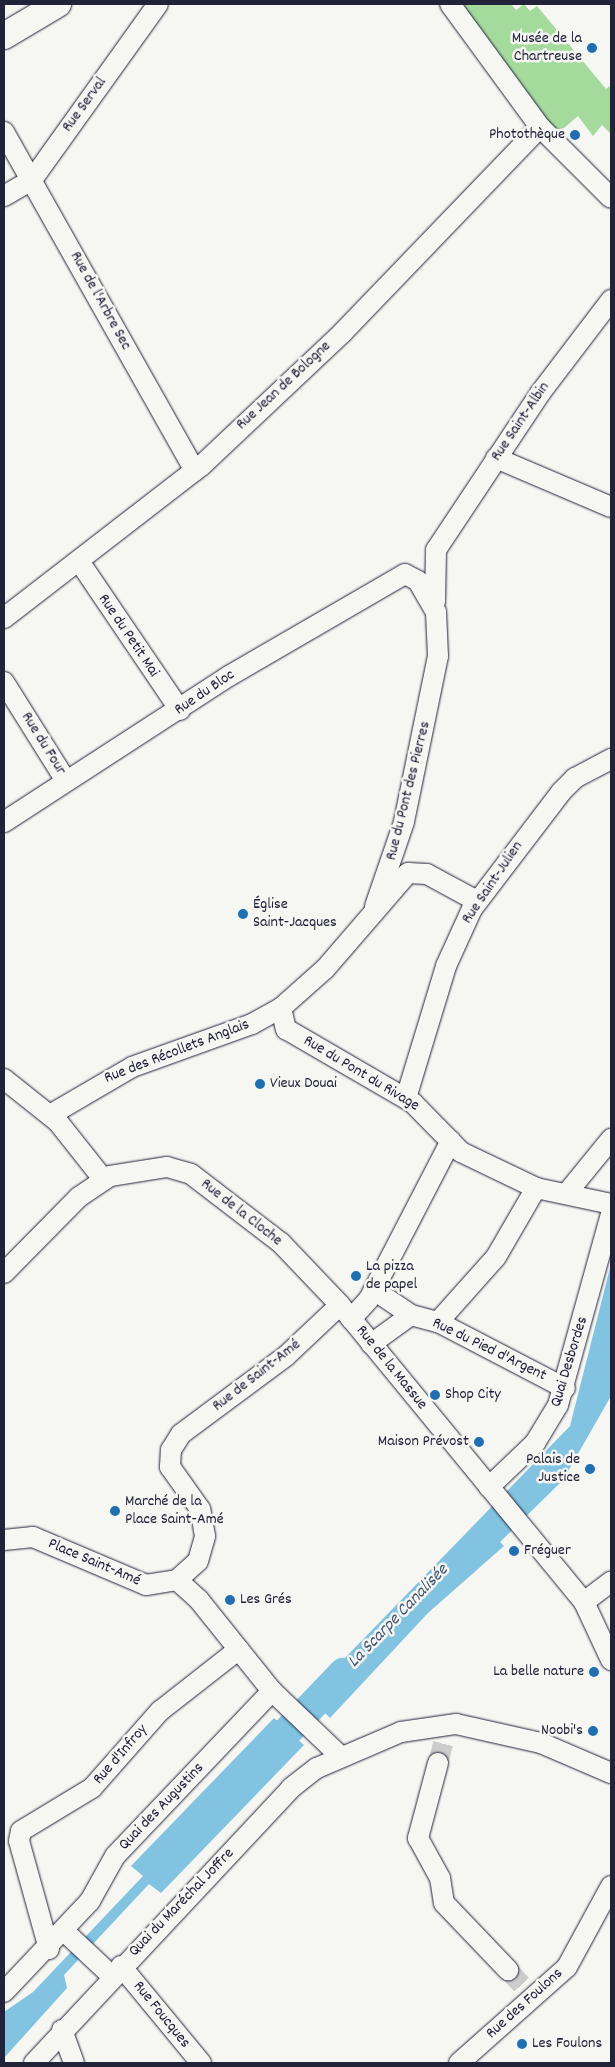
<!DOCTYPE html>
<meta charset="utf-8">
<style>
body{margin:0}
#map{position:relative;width:615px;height:2067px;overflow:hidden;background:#f6f6f2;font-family:Dekko,sans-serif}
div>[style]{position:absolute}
.green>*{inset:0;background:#a5da9d}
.water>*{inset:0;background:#81c3e1}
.river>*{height:30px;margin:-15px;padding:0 15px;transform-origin:15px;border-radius:15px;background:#81c3e1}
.minor-tunnel>*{height:20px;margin-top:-10px;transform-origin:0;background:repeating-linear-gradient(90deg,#cccccd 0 20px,transparent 0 30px)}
.roads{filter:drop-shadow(0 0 1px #22223b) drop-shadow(0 0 1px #22223b)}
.minor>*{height:20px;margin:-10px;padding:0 10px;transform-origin:10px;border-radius:10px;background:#f6f6f2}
.major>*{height:26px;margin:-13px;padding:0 13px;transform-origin:13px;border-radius:13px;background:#f6f6f2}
.dots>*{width:14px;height:14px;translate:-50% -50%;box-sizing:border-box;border:2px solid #f6f6f2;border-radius:50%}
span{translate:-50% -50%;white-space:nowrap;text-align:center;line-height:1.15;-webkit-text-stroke:5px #f6f6f2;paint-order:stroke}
.poi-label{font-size:16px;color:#22223b}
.right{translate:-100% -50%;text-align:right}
.left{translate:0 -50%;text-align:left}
.street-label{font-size:16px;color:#22223b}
.water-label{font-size:18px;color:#435a75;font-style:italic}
.frame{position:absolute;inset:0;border:5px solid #22223b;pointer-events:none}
</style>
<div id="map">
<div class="green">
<i style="clip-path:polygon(461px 4px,511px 4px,516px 10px,524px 4px,530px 11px,537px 6px,606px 89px,611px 85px,611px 134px,602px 125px,593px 136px,578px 116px,557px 134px)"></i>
</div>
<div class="water">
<i style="clip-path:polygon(611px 1264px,611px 1396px,563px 1480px,500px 1542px,504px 1546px,428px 1613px,330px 1718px,308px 1696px,570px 1426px)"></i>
<i style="clip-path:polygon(274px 1718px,304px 1745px,161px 1893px,149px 1884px,64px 1975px,67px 1988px,4px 2058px,4px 2012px,33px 1992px,143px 1876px,131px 1866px)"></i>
</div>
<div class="river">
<i style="left:259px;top:1761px;width:122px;rotate:-46.3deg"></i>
</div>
<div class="minor-tunnel">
<i style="left:438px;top:1763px;width:28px;rotate:-75deg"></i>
<i style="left:508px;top:1970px;width:25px;rotate:47deg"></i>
</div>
<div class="roads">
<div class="minor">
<i style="left:450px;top:4px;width:152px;rotate:53.8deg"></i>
<i style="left:540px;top:127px;width:100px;rotate:45deg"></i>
<i style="left:4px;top:132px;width:389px;rotate:60.6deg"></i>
<i style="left:4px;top:196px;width:32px;rotate:-30deg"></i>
<i style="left:32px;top:180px;width:216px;rotate:-54.4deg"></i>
<i style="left:496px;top:458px;width:125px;rotate:23.1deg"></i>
<i style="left:79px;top:561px;width:180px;rotate:55.9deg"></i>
<i style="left:435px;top:602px;width:52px;rotate:-88.9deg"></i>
<i style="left:436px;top:550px;width:190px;rotate:-56.4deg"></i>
<i style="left:541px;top:392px;width:116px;rotate:-52.7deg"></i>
<i style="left:4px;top:618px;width:249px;rotate:-37.7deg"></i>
<i style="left:201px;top:466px;width:195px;rotate:-43.3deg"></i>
<i style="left:343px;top:332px;width:284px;rotate:-46.1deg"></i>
<i style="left:4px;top:682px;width:117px;rotate:57.9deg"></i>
<i style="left:4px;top:822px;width:268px;rotate:-33deg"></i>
<i style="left:229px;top:676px;width:203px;rotate:-30.1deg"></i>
<i style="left:405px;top:574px;width:15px;rotate:28deg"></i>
<i style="left:418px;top:581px;width:36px;rotate:60deg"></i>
<i style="left:436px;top:612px;width:44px;rotate:87.4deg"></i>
<i style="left:438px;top:656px;width:169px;rotate:101.6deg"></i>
<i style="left:404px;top:822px;width:89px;rotate:109deg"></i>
<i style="left:281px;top:1008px;width:22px;rotate:77deg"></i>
<i style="left:286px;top:1029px;width:147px;rotate:30.2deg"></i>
<i style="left:413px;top:1103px;width:69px;rotate:45.6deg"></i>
<i style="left:461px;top:1152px;width:83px;rotate:25.6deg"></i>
<i style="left:536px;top:1188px;width:77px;rotate:12deg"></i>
<i style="left:4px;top:1079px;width:69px;rotate:38.5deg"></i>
<i style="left:58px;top:1122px;width:74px;rotate:51.6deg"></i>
<i style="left:406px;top:1098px;width:138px;rotate:-73.1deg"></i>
<i style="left:446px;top:966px;width:63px;rotate:-65.5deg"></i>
<i style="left:472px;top:909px;width:147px;rotate:-52.7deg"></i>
<i style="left:561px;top:792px;width:20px;rotate:-45deg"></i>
<i style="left:575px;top:778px;width:41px;rotate:-27.8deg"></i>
<i style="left:50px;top:1115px;width:95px;rotate:-30.3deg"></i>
<i style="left:132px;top:1067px;width:127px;rotate:-19.7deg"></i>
<i style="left:252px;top:1024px;width:33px;rotate:-29deg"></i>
<i style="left:281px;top:1008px;width:59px;rotate:-41.6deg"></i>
<i style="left:325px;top:969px;width:127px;rotate:-49.2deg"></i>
<i style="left:408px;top:873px;width:19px;rotate:3deg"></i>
<i style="left:427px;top:874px;width:57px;rotate:28.4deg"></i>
<i style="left:567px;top:1193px;width:70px;rotate:-50.8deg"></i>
<i style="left:4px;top:1273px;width:107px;rotate:-45.4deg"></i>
<i style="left:79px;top:1197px;width:37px;rotate:-34deg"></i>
<i style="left:110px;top:1176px;width:58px;rotate:-9deg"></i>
<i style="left:167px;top:1167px;width:25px;rotate:16deg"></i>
<i style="left:191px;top:1174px;width:113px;rotate:37.5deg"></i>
<i style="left:281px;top:1243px;width:86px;rotate:46.4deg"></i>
<i style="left:340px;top:1305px;width:384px;rotate:50.6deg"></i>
<i style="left:584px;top:1602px;width:64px;rotate:65deg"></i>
<i style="left:374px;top:1290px;width:45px;rotate:34deg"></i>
<i style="left:411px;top:1315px;width:28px;rotate:15deg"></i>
<i style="left:438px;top:1322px;width:143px;rotate:27.5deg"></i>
<i style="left:351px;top:1319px;width:27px;rotate:-48deg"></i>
<i style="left:369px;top:1299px;width:178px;rotate:-62.6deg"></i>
<i style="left:438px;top:1322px;width:87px;rotate:-48.3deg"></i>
<i style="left:496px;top:1257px;width:80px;rotate:-59.9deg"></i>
<i style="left:371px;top:1344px;width:49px;rotate:-35.9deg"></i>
<i style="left:489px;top:1487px;width:64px;rotate:-43.7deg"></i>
<i style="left:535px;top:1443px;width:44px;rotate:-58.8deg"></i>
<i style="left:558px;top:1405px;width:198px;rotate:-74.5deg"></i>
<i style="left:4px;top:1540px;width:29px;rotate:-6deg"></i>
<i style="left:33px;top:1537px;width:123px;rotate:23deg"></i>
<i style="left:146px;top:1585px;width:31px;rotate:-9deg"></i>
<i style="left:177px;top:1580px;width:28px;rotate:-42deg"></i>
<i style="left:198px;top:1561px;width:26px;rotate:-74deg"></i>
<i style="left:205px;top:1536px;width:27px;rotate:-100deg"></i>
<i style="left:200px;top:1509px;width:52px;rotate:-125.5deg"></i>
<i style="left:170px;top:1467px;width:17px;rotate:-87deg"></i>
<i style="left:171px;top:1450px;width:19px;rotate:-58deg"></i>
<i style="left:181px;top:1434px;width:131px;rotate:-36.6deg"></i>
<i style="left:286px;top:1356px;width:74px;rotate:-43.4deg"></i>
<i style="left:177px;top:1580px;width:30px;rotate:42deg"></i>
<i style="left:199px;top:1600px;width:117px;rotate:51.3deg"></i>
<i style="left:272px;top:1691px;width:95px;rotate:43.7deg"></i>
<i style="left:584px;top:1602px;width:34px;rotate:-37deg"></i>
<i style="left:438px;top:1763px;width:78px;rotate:104.9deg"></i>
<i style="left:418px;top:1838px;width:46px;rotate:61.2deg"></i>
<i style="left:440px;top:1878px;width:25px;rotate:81deg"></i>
<i style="left:444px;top:1903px;width:93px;rotate:46.3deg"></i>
<i style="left:64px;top:1931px;width:66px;rotate:43.2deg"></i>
<i style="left:49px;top:1949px;width:112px;rotate:-105.5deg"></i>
<i style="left:19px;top:1841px;width:10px;rotate:-79deg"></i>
<i style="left:21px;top:1831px;width:83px;rotate:-31.2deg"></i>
<i style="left:92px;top:1788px;width:103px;rotate:-48.6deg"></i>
<i style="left:160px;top:1711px;width:100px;rotate:-38.1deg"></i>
<i style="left:121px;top:1966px;width:126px;rotate:50.5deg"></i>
<i style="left:4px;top:1992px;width:125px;rotate:-46.6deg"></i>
<i style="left:90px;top:1901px;width:51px;rotate:-60.9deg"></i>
<i style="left:115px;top:1856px;width:228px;rotate:-46.4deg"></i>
<i style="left:62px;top:2030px;width:35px;rotate:70deg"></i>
<i style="left:34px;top:2063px;width:376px;rotate:-46.9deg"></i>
<i style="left:291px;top:1788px;width:33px;rotate:-38deg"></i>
<i style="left:317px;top:1768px;width:91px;rotate:-23.2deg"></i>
<i style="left:401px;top:1732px;width:56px;rotate:-8.3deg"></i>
<i style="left:456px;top:1724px;width:87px;rotate:12.6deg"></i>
<i style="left:541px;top:1743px;width:76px;rotate:23.2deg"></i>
<i style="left:459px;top:2063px;width:144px;rotate:-41.6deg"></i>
<i style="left:567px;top:1967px;width:92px;rotate:-61.5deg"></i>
</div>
<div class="major">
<i style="left:4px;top:36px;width:63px;rotate:-30.7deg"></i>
</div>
</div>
<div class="dots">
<i style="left:592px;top:48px;background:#1f6fb2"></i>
<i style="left:575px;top:135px;background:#1f6fb2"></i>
<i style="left:243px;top:914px;background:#1f6fb2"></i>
<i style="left:260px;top:1084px;background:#1f6fb2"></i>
<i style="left:356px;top:1276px;background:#1f6fb2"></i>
<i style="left:435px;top:1395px;background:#1f6fb2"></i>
<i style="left:479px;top:1442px;background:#1f6fb2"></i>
<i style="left:590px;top:1469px;background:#1f6fb2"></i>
<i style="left:115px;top:1511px;background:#1f6fb2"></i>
<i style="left:514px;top:1551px;background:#1f6fb2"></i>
<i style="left:230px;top:1600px;background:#1f6fb2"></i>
<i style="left:594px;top:1672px;background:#1f6fb2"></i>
<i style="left:593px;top:1731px;background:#1f6fb2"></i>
<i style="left:522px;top:2044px;background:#1f6fb2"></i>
</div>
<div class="poi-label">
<span class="right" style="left:582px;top:48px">Musée de la<br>Chartreuse</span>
<span class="right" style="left:565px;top:135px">Photothèque</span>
<span class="left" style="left:253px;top:914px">Église<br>Saint-Jacques</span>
<span class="left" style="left:270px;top:1084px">Vieux Douai</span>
<span class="left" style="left:366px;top:1276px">La pizza<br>de papel</span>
<span class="left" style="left:445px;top:1395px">Shop City</span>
<span class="right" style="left:469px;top:1442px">Maison Prévost</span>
<span class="right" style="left:580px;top:1469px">Palais de<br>Justice</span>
<span class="left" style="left:125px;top:1511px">Marché de la<br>Place Saint-Amé</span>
<span class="left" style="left:524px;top:1551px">Fréguer</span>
<span class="left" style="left:240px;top:1600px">Les Grés</span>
<span class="right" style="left:584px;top:1672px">La belle nature</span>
<span class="right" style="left:583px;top:1731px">Noobi's</span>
<span class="left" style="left:532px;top:2044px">Les Foulons</span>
</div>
<div class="street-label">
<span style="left:85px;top:105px;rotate:-54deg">Rue Serval</span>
<span style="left:100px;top:301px;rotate:61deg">Rue de l'Arbre Sec</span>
<span style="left:284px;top:386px;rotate:-43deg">Rue Jean de Bologne</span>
<span style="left:521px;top:422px;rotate:-56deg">Rue Saint-Albin</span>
<span style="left:128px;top:636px;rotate:56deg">Rue du Petit Mai</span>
<span style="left:205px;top:693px;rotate:-34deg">Rue du Bloc</span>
<span style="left:43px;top:744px;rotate:58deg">Rue du Four</span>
<span style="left:409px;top:791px;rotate:-76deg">Rue du Pont des Pierres</span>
<span style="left:493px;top:883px;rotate:-56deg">Rue Saint-Julien</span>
<span style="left:177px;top:1052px;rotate:-21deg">Rue des Récollets Anglais</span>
<span style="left:361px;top:1074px;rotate:31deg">Rue du Pont du Rivage</span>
<span style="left:241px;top:1213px;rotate:38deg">Rue de la Cloche</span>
<span style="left:489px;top:1350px;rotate:26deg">Rue du Pied d'Argent</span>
<span style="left:570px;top:1362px;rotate:-73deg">Quai Desbordes</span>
<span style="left:391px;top:1368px;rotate:51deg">Rue de la Massue</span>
<span style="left:257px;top:1376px;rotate:-38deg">Rue de Saint-Amé</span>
<span style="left:94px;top:1563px;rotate:23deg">Place Saint-Amé</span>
<span style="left:121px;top:1755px;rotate:-49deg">Rue d'Infroy</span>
<span style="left:162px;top:1807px;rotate:-46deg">Quai des Augustins</span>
<span style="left:182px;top:1903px;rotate:-46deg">Quai du Maréchal Joffre</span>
<span style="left:525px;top:2004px;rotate:-42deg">Rue des Foulons</span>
<span style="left:161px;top:2015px;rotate:51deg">Rue Foucques</span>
</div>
<div class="water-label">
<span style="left:399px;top:1617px;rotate:-46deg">La Scarpe Canalisée</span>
</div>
<div class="frame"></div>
</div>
